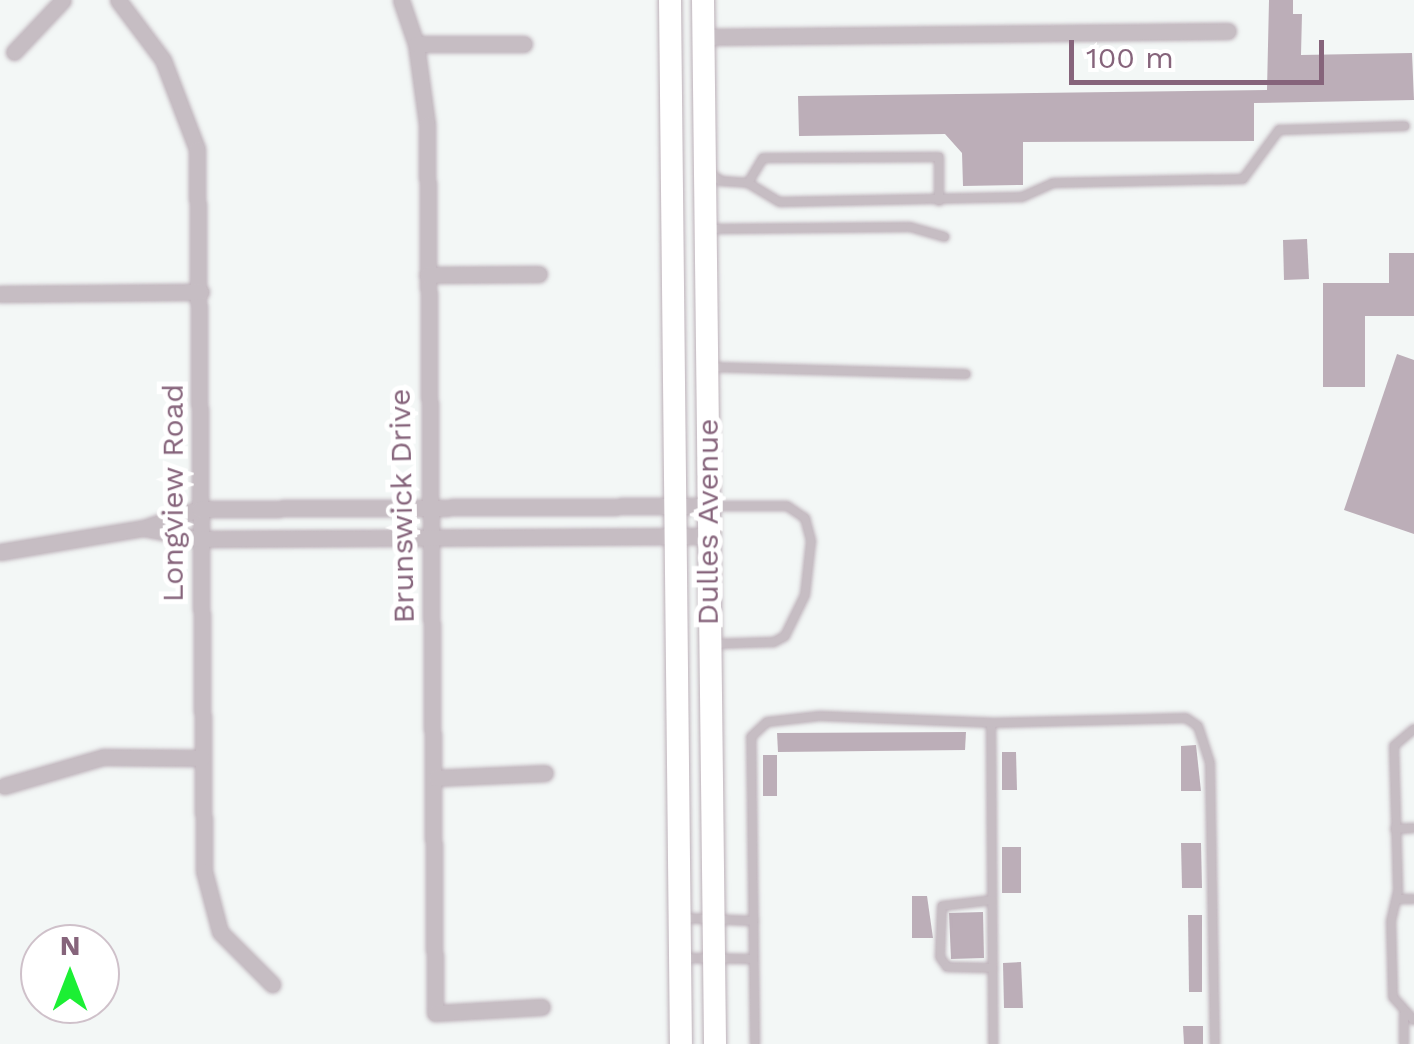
<!DOCTYPE html>
<style>
body{margin:0}
#map{position:relative;width:1414px;height:1044px;overflow:hidden;background:#f3f7f6;font-family:"Work Sans",sans-serif}
div>[style]{position:absolute}
.building>*{inset:0;background:#bcaeb8}
.roads{filter:drop-shadow(0 0 2px #bdb1b9) drop-shadow(0 0 2px #bdb1b9)}
.lane>*{height:8px;margin:-4px;padding:0 4px;transform-origin:4px;border-radius:4px;background:#c6bdc3}
.street>*{height:15px;margin:-7.5px;padding:0 7.5px;transform-origin:7.5px;border-radius:7.5px;background:#c6bdc3}
.secondary>*{height:22px;margin:-11px;padding:0 11px;transform-origin:11px;border-radius:11px;background:#fff}
span{translate:-50% -50%;white-space:nowrap;text-align:center;line-height:1.15;-webkit-text-stroke:10px #fff;paint-order:stroke}
.street-label{font-size:30px;color:#86647b}
.north{position:absolute;left:20px;top:924px;width:100px;height:100px;box-sizing:border-box;background:#fff;border:2px solid #cfc1ca;border-radius:50%;rotate:0deg;font-size:28px;font-weight:700;line-height:40px;text-align:center;color:#86647b}
.north::after{content:'';display:block;margin:auto;width:35px;height:45px;background:#1cef34;clip-path:polygon(50% 0,100% 100%,50% 72%,0 100%)}
.scale{position:absolute;left:1069px;top:40px;width:255px;height:45px;box-sizing:border-box;border:5px solid #86647b;border-top:0;padding-left:12px;font-size:30px;line-height:35px;white-space:nowrap;color:#86647b;-webkit-text-stroke:8px #fff;paint-order:stroke}
</style>
<div id="map">
<div class="building">
<i style="clip-path:polygon(1269px 0,1293px 0,1293px 14px,1302px 14px,1301px 55px,1412px 53px,1414px 100px,1254px 103px,1254px 141px,1023px 142px,1023px 185px,963px 186px,962px 153px,945px 134px,799px 136px,798px 96px,1267px 90px)"></i>
<i style="clip-path:polygon(1307px 239px,1309px 279px,1284px 280px,1283px 240px)"></i>
<i style="clip-path:polygon(1389px 253px,1414px 253px,1414px 316px,1365px 316px,1365px 387px,1323px 387px,1323px 283px,1389px 283px)"></i>
<i style="clip-path:polygon(1397px 354px,1414px 360px,1414px 534px,1344px 510px)"></i>
<i style="clip-path:polygon(966px 732px,965px 750px,778px 752px,777px 733px)"></i>
<i style="clip-path:polygon(1196px 745px,1201px 791px,1181px 791px,1181px 746px)"></i>
<i style="clip-path:polygon(1002px 752px,1016px 752px,1017px 790px,1002px 790px)"></i>
<i style="clip-path:polygon(763px 755px,777px 755px,777px 796px,763px 796px)"></i>
<i style="clip-path:polygon(1181px 843px,1201px 843px,1202px 888px,1182px 888px)"></i>
<i style="clip-path:polygon(1002px 847px,1021px 847px,1021px 893px,1002px 893px)"></i>
<i style="clip-path:polygon(912px 896px,927px 896px,933px 938px,912px 938px)"></i>
<i style="clip-path:polygon(983px 912px,984px 958px,951px 959px,949px 913px)"></i>
<i style="clip-path:polygon(1188px 915px,1202px 915px,1202px 992px,1189px 992px)"></i>
<i style="clip-path:polygon(1021px 962px,1023px 1008px,1004px 1008px,1003px 963px)"></i>
<i style="clip-path:polygon(1183px 1026px,1203px 1026px,1203px 1044px,1184px 1044px)"></i>
</div>
<div class="roads">
<div class="lane">
<i style="left:709px;top:172px;width:15px;rotate:37deg"></i>
<i style="left:721px;top:181px;width:27px;rotate:4deg"></i>
<i style="left:748px;top:183px;width:37px;rotate:31deg"></i>
<i style="left:780px;top:202px;width:242px;rotate:-1.2deg"></i>
<i style="left:1022px;top:197px;width:34px;rotate:-24deg"></i>
<i style="left:1053px;top:183px;width:190px;rotate:-1.2deg"></i>
<i style="left:1243px;top:179px;width:61px;rotate:-53.7deg"></i>
<i style="left:1279px;top:130px;width:126px;rotate:-1.8deg"></i>
<i style="left:748px;top:183px;width:29px;rotate:-59deg"></i>
<i style="left:763px;top:158px;width:176px;rotate:-0.3deg"></i>
<i style="left:939px;top:157px;width:44px;rotate:90deg"></i>
<i style="left:711px;top:229px;width:199px;rotate:-0.6deg"></i>
<i style="left:910px;top:227px;width:36px;rotate:16deg"></i>
<i style="left:713px;top:367px;width:253px;rotate:1.6deg"></i>
<i style="left:711px;top:506px;width:76px"></i>
<i style="left:787px;top:506px;width:22px;rotate:34deg"></i>
<i style="left:805px;top:518px;width:24px;rotate:75deg"></i>
<i style="left:811px;top:541px;width:54px;rotate:96.3deg"></i>
<i style="left:805px;top:595px;width:46px;rotate:116deg"></i>
<i style="left:785px;top:636px;width:13px;rotate:151deg"></i>
<i style="left:774px;top:642px;width:62px;rotate:178.2deg"></i>
<i style="left:991px;top:723px;width:321px;rotate:89.6deg"></i>
<i style="left:1414px;top:729px;width:26px;rotate:140deg"></i>
<i style="left:1394px;top:746px;width:145px;rotate:88.4deg"></i>
<i style="left:1398px;top:891px;width:31px;rotate:103deg"></i>
<i style="left:1391px;top:921px;width:76px;rotate:88.5deg"></i>
<i style="left:1393px;top:997px;width:31px;rotate:48deg"></i>
<i style="left:1395px;top:829px;width:19px;rotate:-3deg"></i>
<i style="left:1397px;top:899px;width:17px"></i>
<i style="left:992px;top:900px;width:50px;rotate:173.2deg"></i>
<i style="left:942px;top:906px;width:51px;rotate:92.2deg"></i>
<i style="left:940px;top:957px;width:12px;rotate:55deg"></i>
<i style="left:947px;top:967px;width:46px;rotate:1.2deg"></i>
<i style="left:683px;top:918px;width:71px;rotate:2.4deg"></i>
<i style="left:684px;top:958px;width:70px;rotate:0.8deg"></i>
<i style="left:1404px;top:1015px;width:29px;rotate:90deg"></i>
<i style="left:755px;top:1044px;width:307px;rotate:-90.7deg"></i>
<i style="left:751px;top:737px;width:22px;rotate:-43deg"></i>
<i style="left:767px;top:722px;width:53px;rotate:-6.5deg"></i>
<i style="left:820px;top:716px;width:171px;rotate:2.3deg"></i>
<i style="left:991px;top:723px;width:195px;rotate:-1.5deg"></i>
<i style="left:1186px;top:718px;width:14px;rotate:34deg"></i>
<i style="left:1198px;top:726px;width:39px;rotate:72deg"></i>
<i style="left:1210px;top:763px;width:281px;rotate:89deg"></i>
</div>
<div class="street">
<i style="left:118px;top:0;width:75px;rotate:53.1deg"></i>
<i style="left:163px;top:60px;width:95px;rotate:69.1deg"></i>
<i style="left:197px;top:149px;width:722px;rotate:89.44deg"></i>
<i style="left:204px;top:871px;width:63px;rotate:75.3deg"></i>
<i style="left:220px;top:932px;width:74px;rotate:45deg"></i>
<i style="left:401px;top:0;width:46px;rotate:71.2deg"></i>
<i style="left:416px;top:44px;width:81px;rotate:82.2deg"></i>
<i style="left:427px;top:124px;width:889px;rotate:89.48deg"></i>
<i style="left:435px;top:1013px;width:107px;rotate:-3.2deg"></i>
<i style="left:704px;top:37px;width:524px;rotate:-0.66deg"></i>
<i style="left:416px;top:44px;width:108px"></i>
<i style="left:14px;top:52px;width:71px;rotate:-46.7deg"></i>
<i style="left:427px;top:275px;width:112px;rotate:-0.5deg"></i>
<i style="left:0;top:294px;width:201px;rotate:-0.6deg"></i>
<i style="left:148px;top:529px;width:52px;rotate:11.1deg"></i>
<i style="left:199px;top:539px;width:507px;rotate:-0.34deg"></i>
<i style="left:0;top:552px;width:146px;rotate:-9.5deg"></i>
<i style="left:144px;top:528px;width:58px;rotate:-19.1deg"></i>
<i style="left:199px;top:509px;width:508px;rotate:-0.34deg"></i>
<i style="left:436px;top:778px;width:109px;rotate:-2.6deg"></i>
<i style="left:4px;top:786px;width:103px;rotate:-16.3deg"></i>
<i style="left:103px;top:757px;width:99px;rotate:0.6deg"></i>
</div>
<div class="secondary">
<i style="left:670px;top:0;width:1044px;rotate:89.4deg"></i>
<i style="left:703px;top:0;width:1044px;rotate:89.34deg"></i>
</div>
</div>
<div class="street-label">
<span style="left:173px;top:493px;rotate:-90deg">Longview Road</span>
<span style="left:402px;top:506px;rotate:-91deg">Brunswick Drive</span>
<span style="left:708px;top:522px;rotate:-90deg">Dulles Avenue</span>
</div>
<div class="north">N</div>
<div class="scale">100 m</div>
</div>
